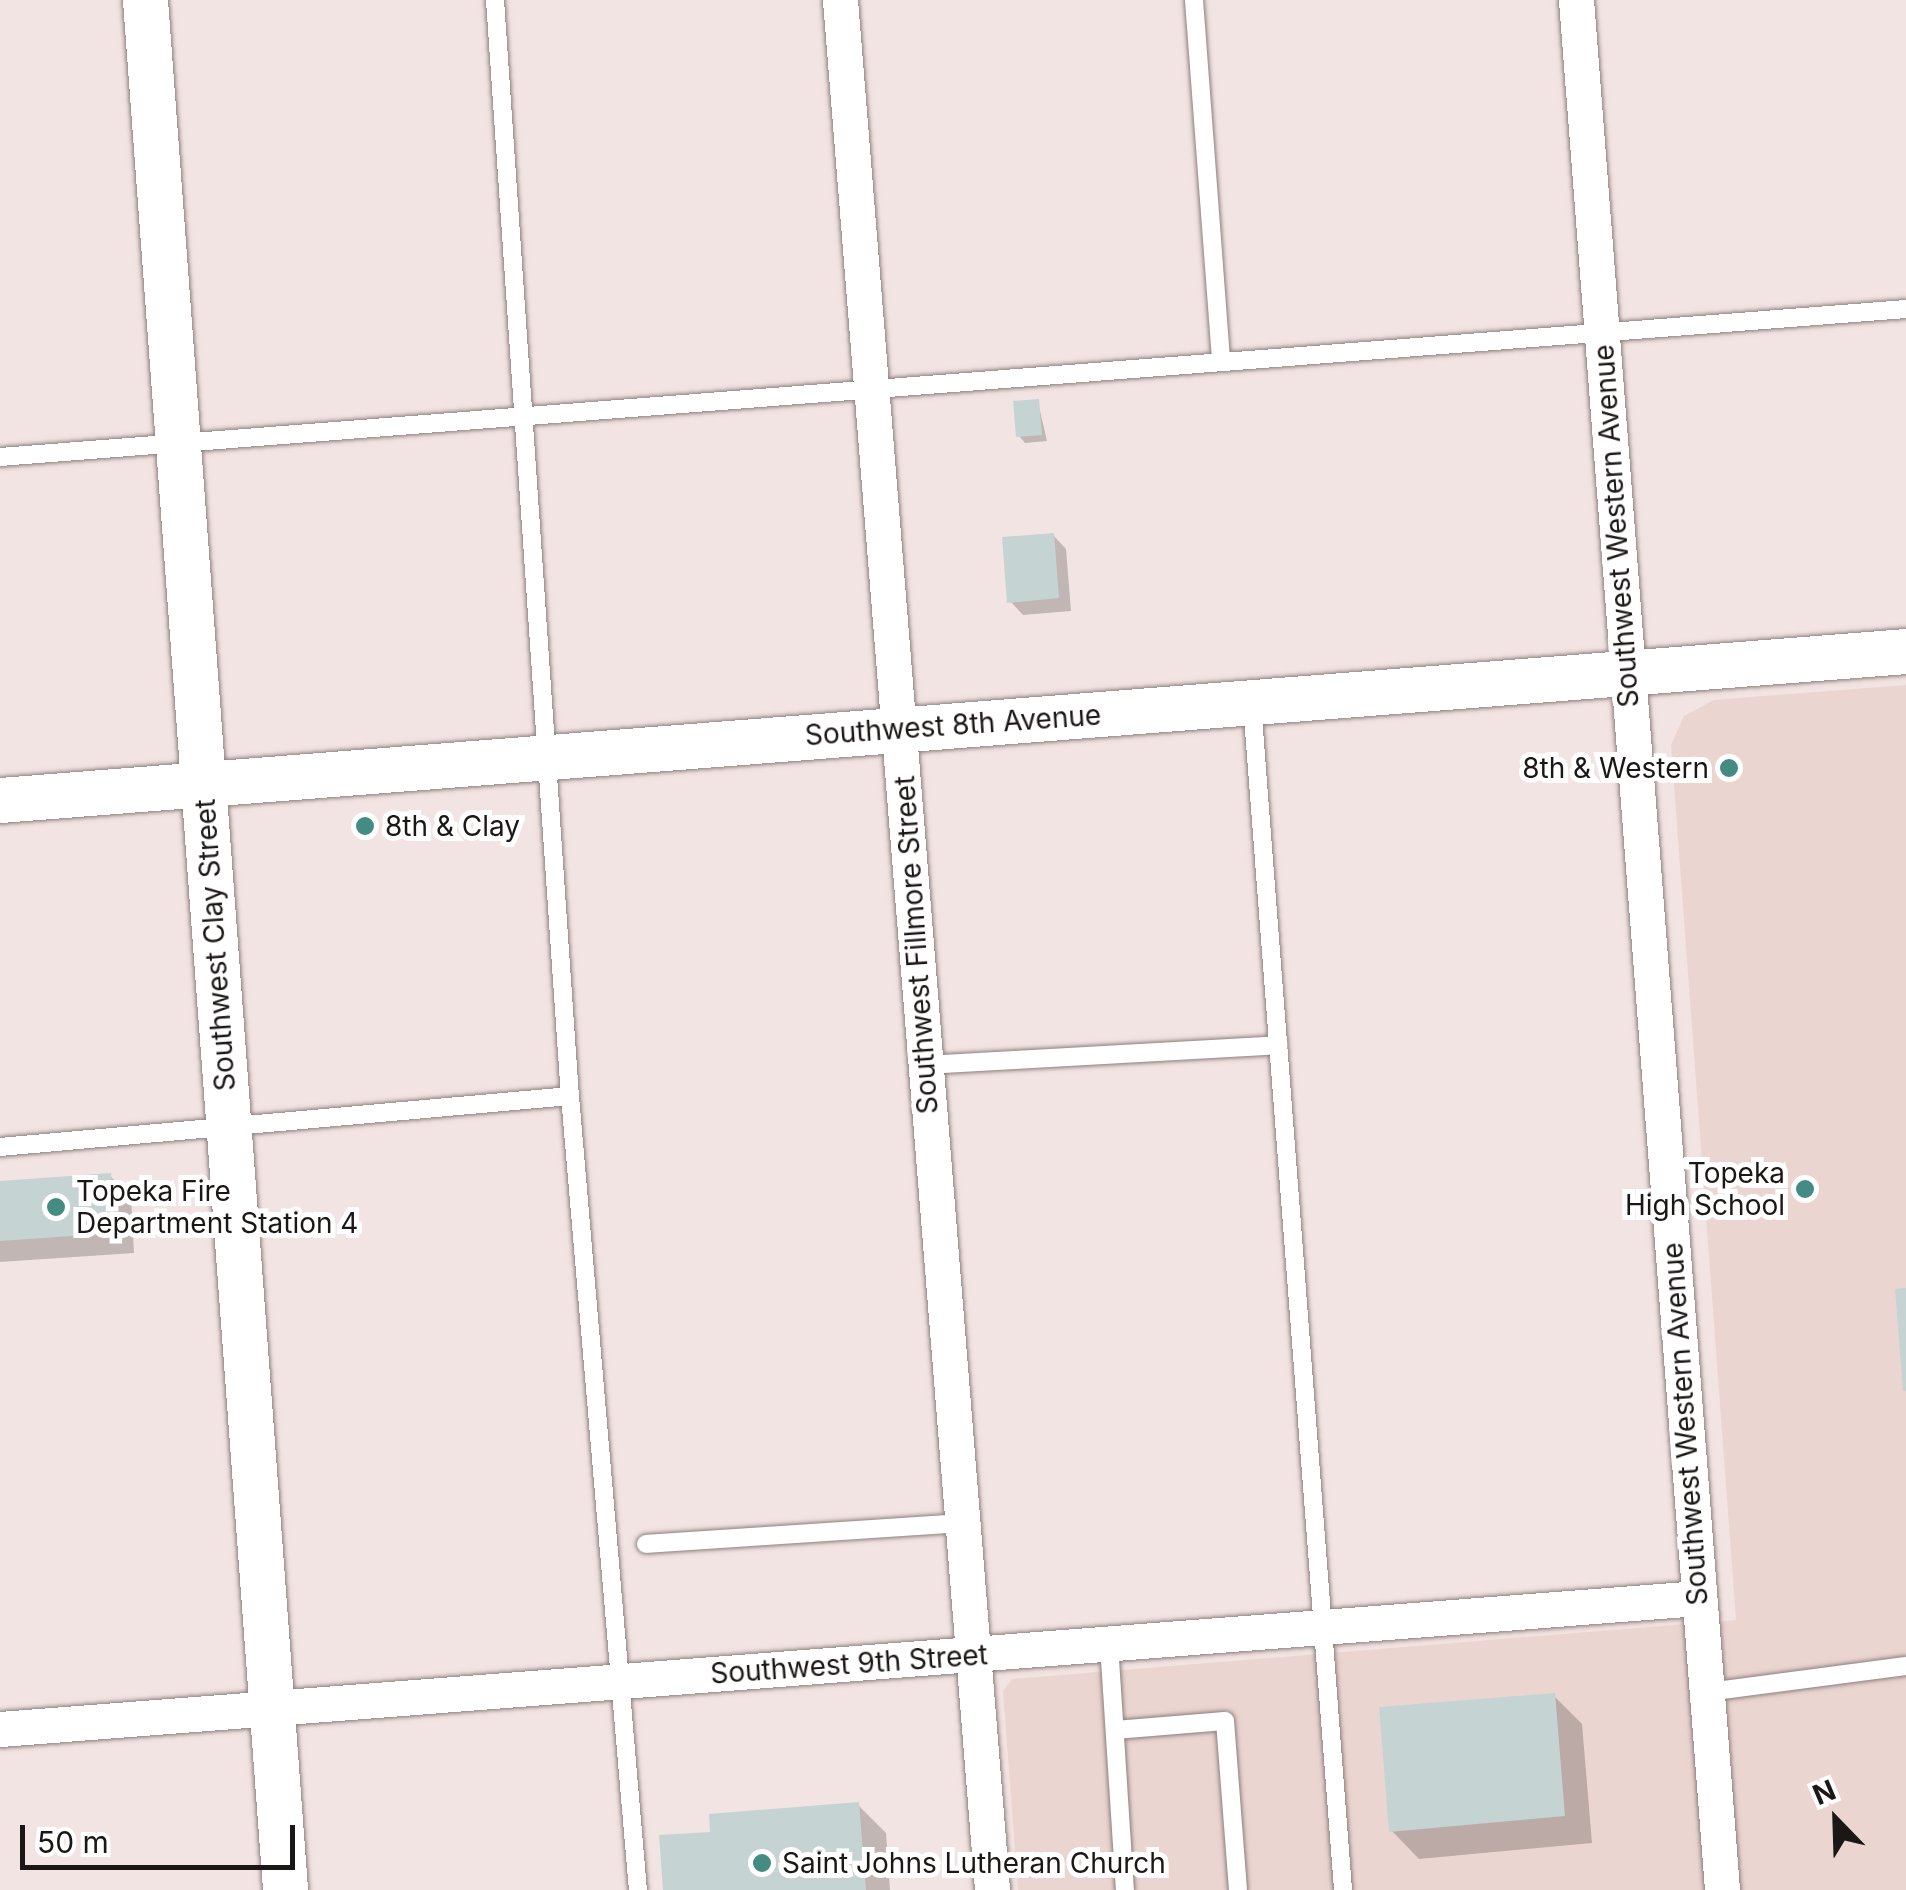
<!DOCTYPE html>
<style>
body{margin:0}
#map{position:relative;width:1906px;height:1890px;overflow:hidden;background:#f2e4e2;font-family:Inter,sans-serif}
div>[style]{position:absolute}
.built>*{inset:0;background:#ebd5d0}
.shadow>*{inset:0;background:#0003}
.building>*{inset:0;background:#c5d4d2}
.roads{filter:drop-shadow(0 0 2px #8c7f7d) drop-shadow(0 0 2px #8c7f7d)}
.service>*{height:18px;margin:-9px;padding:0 9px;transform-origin:9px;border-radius:9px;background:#fff}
.minor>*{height:35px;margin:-17.5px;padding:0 17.5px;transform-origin:17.5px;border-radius:17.5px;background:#fff}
.tertiary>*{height:45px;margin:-22.5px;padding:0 22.5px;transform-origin:22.5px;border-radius:22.5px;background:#fff}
.dots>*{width:28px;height:28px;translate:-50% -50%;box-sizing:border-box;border:5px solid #fff;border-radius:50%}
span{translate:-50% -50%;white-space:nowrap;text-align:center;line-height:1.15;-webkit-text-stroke:10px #fff;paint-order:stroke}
.street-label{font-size:28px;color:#1b1716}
.poi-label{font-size:28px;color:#1b1716}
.right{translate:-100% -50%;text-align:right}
.left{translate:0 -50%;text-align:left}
.north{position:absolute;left:1786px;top:1770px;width:100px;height:100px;-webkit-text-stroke:8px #fff;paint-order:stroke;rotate:337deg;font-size:28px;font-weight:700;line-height:40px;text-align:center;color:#1b1716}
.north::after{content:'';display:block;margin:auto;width:35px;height:45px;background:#1b1716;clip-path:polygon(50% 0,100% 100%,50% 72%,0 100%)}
.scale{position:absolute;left:20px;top:1825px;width:275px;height:45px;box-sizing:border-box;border:5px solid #1b1716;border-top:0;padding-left:12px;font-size:30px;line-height:35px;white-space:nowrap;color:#1b1716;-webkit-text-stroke:8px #fff;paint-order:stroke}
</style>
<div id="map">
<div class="built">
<i style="clip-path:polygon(1906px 685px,1906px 1890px,1018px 1890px,1003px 1691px,1012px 1679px,1736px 1620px,1671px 745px,1684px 716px,1714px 700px)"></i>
</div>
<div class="shadow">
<i style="clip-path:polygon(1038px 402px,1047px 441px,1025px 443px,1019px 436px)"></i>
<i style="clip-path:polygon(1053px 535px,1066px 549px,1071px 611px,1023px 615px,1010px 601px)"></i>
<i style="clip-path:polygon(110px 1176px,131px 1197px,134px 1253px,0 1262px,0 1184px)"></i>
<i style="clip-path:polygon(1554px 1696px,1582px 1724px,1592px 1843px,1419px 1859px,1392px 1831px)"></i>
<i style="clip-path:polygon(858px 1805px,886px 1833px,890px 1890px,665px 1890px,712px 1834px)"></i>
</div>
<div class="building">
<i style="clip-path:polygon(1039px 399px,1042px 435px,1016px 437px,1013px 401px)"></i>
<i style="clip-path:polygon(1054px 533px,1059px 598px,1007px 603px,1002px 537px)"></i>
<i style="clip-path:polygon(111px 1173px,114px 1233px,0 1241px,0 1181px)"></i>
<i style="clip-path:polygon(1906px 1288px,1906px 1391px,1903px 1391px,1895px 1289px)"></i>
<i style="clip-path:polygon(1555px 1693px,1565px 1816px,1389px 1832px,1379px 1707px)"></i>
<i style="clip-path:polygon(859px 1802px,866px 1890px,663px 1890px,659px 1835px,710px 1832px,709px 1814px)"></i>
</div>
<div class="roads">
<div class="service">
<i style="left:495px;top:0;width:1099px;rotate:86.09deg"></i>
<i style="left:570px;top:1096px;width:797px;rotate:85.11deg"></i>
<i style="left:1194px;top:0;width:361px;rotate:85.7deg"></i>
<i style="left:0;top:457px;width:1912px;rotate:-4.44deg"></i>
<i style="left:1252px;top:704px;width:1189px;rotate:85.61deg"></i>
<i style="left:925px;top:1065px;width:354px;rotate:-3.2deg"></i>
<i style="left:0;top:1147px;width:572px;rotate:-5.11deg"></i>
<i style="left:646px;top:1544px;width:316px;rotate:-3.8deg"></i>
<i style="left:1109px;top:1644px;width:247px;rotate:86.3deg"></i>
<i style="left:1708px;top:1692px;width:200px;rotate:-7.5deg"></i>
<i style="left:1115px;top:1730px;width:110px;rotate:-4.7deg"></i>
<i style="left:1225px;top:1721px;width:169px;rotate:85.6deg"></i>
</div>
<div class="minor">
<i style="left:840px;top:0;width:1896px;rotate:85.4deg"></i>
<i style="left:1576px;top:0;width:1896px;rotate:85.58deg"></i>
<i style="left:0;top:1729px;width:1703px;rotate:-4.41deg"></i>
</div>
<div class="tertiary">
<i style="left:145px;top:0;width:1895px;rotate:85.76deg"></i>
<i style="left:0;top:800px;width:1912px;rotate:-4.47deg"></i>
</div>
</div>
<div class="dots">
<i style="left:1729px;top:768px;background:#448b84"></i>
<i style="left:365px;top:826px;background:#448b84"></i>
<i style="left:1805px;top:1189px;background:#448b84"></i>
<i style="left:56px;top:1207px;background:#448b84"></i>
<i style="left:762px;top:1863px;background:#448b84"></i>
</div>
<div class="street-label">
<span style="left:1616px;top:526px;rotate:-94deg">Southwest Western Avenue</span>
<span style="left:953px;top:725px;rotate:-4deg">Southwest 8th Avenue</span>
<span style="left:215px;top:945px;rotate:-94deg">Southwest Clay Street</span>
<span style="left:916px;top:945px;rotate:-94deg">Southwest Fillmore Street</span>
<span style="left:1685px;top:1424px;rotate:-94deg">Southwest Western Avenue</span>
<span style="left:849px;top:1664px;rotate:-4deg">Southwest 9th Street</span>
</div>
<div class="poi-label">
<span class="right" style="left:1709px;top:768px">8th &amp; Western</span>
<span class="left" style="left:385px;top:826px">8th &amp; Clay</span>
<span class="right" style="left:1785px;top:1189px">Topeka<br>High School</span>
<span class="left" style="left:76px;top:1207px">Topeka Fire<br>Department Station 4</span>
<span class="left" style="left:782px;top:1863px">Saint Johns Lutheran Church</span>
</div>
<div class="north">N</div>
<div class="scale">50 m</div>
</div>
